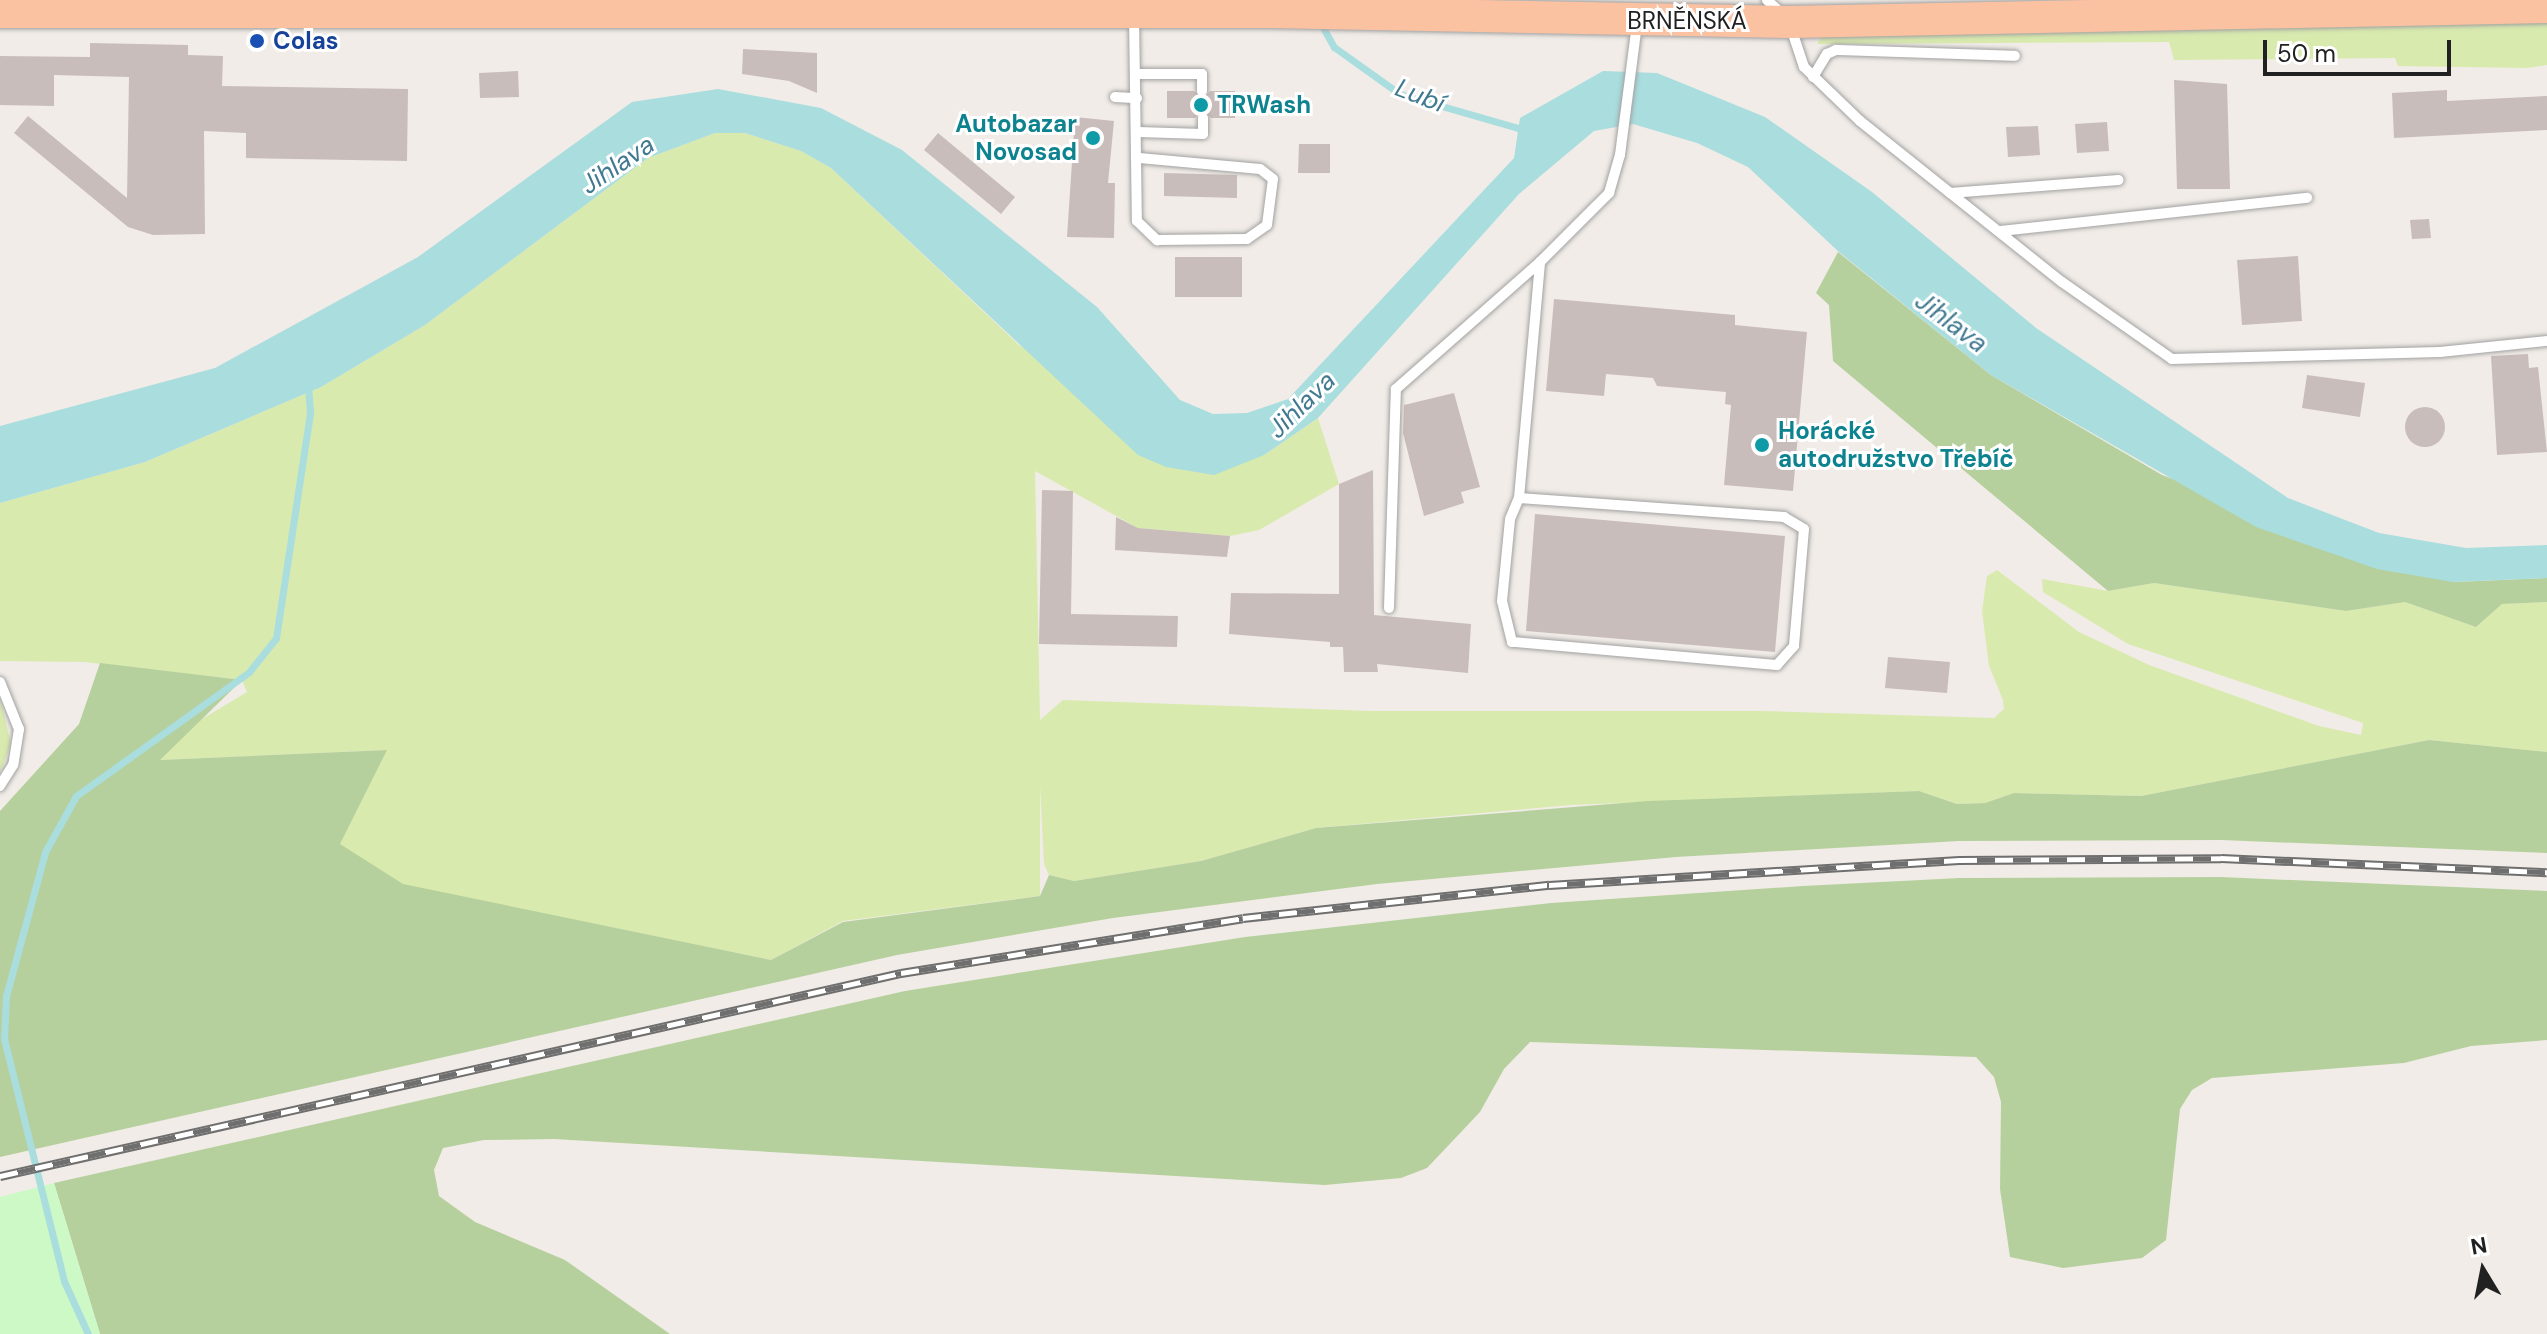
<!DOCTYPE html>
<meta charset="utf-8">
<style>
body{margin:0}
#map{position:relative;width:2547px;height:1334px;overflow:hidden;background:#f1ece7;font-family:"DM Sans",sans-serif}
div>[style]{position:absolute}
.grass>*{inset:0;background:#d8eaae}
.forest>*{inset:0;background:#b6d09d}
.park>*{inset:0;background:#cdf9c6}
.water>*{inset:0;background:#a9ddde}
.stream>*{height:7px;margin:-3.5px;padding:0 3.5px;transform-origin:3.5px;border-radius:3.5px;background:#a9ddde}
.building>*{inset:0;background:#c9bdbb}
.round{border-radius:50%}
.roads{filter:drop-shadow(0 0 2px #a2a2a2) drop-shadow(0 0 2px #a2a2a2)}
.service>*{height:10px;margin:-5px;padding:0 5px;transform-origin:5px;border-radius:5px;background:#fff}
.primary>*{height:32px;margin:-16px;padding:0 16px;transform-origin:16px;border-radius:16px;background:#fbc2a2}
.rail>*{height:9px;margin-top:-4.5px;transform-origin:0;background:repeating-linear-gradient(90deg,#fff 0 18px,#6f6f6f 0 36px);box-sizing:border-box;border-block:2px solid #6f6f6f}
.dots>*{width:22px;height:22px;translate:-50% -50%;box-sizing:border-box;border:4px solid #fff;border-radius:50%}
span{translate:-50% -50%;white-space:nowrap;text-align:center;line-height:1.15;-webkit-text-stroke:6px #fff;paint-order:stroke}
.street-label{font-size:24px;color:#212121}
.transit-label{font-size:24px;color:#164399;font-weight:700}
.left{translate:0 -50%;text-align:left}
.culture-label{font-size:24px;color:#0d838f;font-weight:700}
.right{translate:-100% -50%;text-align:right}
.water-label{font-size:26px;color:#417990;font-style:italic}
.north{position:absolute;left:2443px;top:1230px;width:80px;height:80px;-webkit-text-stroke:6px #fff;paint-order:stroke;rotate:350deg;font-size:22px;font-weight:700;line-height:32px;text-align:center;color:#212121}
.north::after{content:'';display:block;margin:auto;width:28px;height:36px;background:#212121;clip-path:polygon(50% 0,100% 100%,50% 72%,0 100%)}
.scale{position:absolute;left:2263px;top:40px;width:188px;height:36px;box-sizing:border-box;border:4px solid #212121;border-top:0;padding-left:10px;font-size:24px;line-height:28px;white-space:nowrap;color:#212121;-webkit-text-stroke:6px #fff;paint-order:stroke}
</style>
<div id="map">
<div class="grass">
<i style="clip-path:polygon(2547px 22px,2547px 65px,2527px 68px,2398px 66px,2395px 58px,2174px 60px,2169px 42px,1817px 44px,1822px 37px)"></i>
<i style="clip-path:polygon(715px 133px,745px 133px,801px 151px,831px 168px,1020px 346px,1264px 455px,1318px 418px,1339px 484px,1259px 530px,1230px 536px,1138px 528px,1035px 471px,1040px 720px,1063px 700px,1370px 711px,1762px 711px,1994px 718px,2004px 709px,2003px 700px,1989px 666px,1982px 611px,1987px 576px,1997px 570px,2079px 632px,2149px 665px,2319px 726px,2361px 735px,2363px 723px,2128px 644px,2043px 592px,2042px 579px,2108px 591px,2154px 583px,2346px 611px,2405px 602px,2476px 627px,2502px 604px,2547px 602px,2547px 752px,2429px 740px,2141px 796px,2014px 793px,1985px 803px,1957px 804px,1919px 791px,1571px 805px,1316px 828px,1201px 861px,1074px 881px,1049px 875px,1044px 864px,1040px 786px,1040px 896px,843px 921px,771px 960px,403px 885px,339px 845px,386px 750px,159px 760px,187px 728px,247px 692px,242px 680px,85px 662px,0 661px,0 503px,145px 462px,321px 387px,425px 325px,648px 158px)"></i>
<i style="clip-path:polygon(0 698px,11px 744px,0 773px)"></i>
</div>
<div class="forest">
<i style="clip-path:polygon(1838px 252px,1991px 375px,2162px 475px,2453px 582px,2547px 578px,2547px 602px,2502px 604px,2476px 627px,2405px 602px,2346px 611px,2154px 583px,2108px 591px,1833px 361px,1829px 305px,1816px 293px)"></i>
<i style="clip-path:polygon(100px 663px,242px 680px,160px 760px,387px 750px,340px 844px,403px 884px,771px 960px,843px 922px,1040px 896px,1049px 875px,1074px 881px,1201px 861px,1316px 828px,1648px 801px,1919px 791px,1957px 804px,1985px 803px,2014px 793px,2141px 796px,2429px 740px,2547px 752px,2547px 853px,2221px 840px,1959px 841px,1676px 857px,1377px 884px,1113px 918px,897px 955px,0 1157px,0 811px,79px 724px)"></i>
<i style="clip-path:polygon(2221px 877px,2547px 891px,2547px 1040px,2471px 1046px,2404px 1063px,2212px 1078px,2192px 1090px,2180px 1109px,2166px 1240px,2142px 1258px,2063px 1268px,2010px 1257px,2000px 1189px,2001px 1102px,1994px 1077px,1976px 1057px,1530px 1042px,1504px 1069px,1480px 1112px,1427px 1168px,1401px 1178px,1325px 1185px,554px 1139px,484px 1140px,443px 1148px,434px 1170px,439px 1196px,475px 1222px,565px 1260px,670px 1334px,100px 1334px,54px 1183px,905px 991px,1245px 937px,1551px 903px,1803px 886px,1960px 878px)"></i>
</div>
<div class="park">
<i style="clip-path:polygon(54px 1183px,100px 1334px,0 1334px,0 1197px)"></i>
</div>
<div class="water">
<i style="clip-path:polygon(1603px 71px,1657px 73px,1765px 117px,1872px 192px,2036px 328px,2288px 498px,2379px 533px,2466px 548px,2547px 545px,2547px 578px,2453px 582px,2377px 569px,2256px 527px,1991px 375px,1839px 252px,1748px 167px,1697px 143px,1633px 124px,1594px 131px,1519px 194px,1318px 418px,1264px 455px,1214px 475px,1166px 467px,1138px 455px,831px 168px,801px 151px,745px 133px,715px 133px,648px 158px,425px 325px,321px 387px,145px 462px,0 503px,0 426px,215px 368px,418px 257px,632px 102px,718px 89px,821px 108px,902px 150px,1097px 307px,1180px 400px,1213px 414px,1247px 413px,1288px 399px,1514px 158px,1520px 118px)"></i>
</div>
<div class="stream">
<i style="left:1320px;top:22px;width:29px;rotate:61deg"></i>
<i style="left:1334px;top:47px;width:81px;rotate:35.5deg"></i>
<i style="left:1400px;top:94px;width:133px;rotate:16.1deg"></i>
<i style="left:88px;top:1334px;width:58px;rotate:-114.4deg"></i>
<i style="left:64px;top:1281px;width:249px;rotate:-103.9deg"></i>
<i style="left:4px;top:1039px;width:43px;rotate:-87.3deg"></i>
<i style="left:6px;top:996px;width:149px;rotate:-74.8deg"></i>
<i style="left:45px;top:852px;width:64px;rotate:-61deg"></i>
<i style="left:76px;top:796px;width:213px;rotate:-35.6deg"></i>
<i style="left:249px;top:672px;width:43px;rotate:-51.5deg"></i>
<i style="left:276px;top:638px;width:228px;rotate:-81.4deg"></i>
<i style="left:310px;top:413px;width:26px;rotate:-94deg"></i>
</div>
<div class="building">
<i style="clip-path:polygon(90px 43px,188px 45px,188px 55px,223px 56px,222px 86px,408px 89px,407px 161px,246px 158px,246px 133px,204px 131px,205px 234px,153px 235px,128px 227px,14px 133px,28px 116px,127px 198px,129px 77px,54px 75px,54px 106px,0 105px,0 56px,90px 57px)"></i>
<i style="clip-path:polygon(743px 49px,817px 53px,817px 93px,789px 81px,742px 74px)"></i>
<i style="clip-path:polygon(518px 71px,519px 97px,480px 98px,479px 73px)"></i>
<i style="clip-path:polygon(2174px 80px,2227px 84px,2230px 189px,2177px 189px)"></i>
<i style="clip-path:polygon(2447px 90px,2447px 101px,2547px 96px,2547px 130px,2394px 138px,2392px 93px)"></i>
<i style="clip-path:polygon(1167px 91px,1194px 91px,1203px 99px,1210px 91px,1235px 91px,1235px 118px,1211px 118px,1202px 110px,1195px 118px,1167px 118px)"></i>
<i style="clip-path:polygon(1075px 117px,1114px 121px,1108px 183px,1115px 183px,1114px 238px,1067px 237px)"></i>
<i style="clip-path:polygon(2107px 122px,2109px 151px,2077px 153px,2075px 124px)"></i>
<i style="clip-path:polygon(2038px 126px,2040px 155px,2008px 157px,2006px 127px)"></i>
<i style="clip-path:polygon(938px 133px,1015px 197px,1001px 214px,924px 150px)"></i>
<i style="clip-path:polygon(1299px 144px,1330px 144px,1330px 173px,1298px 173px)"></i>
<i style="clip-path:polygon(1164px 173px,1237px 175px,1237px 198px,1164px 196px)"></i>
<i style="clip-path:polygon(2429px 219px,2431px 238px,2412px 239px,2410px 220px)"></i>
<i style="clip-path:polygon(2298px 256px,2302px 321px,2242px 325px,2237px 260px)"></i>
<i style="clip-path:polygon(1175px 257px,1242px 257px,1242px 297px,1175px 297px)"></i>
<i style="clip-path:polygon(1554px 299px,1735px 315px,1735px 325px,1807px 332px,1793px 491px,1724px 485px,1731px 405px,1725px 404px,1726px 392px,1657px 386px,1653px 378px,1606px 374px,1604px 396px,1546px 391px)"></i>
<i style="clip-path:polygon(2528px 354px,2529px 368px,2538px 367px,2547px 452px,2497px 455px,2491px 356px)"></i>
<i style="clip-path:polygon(2307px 375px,2365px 383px,2360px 417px,2302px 408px)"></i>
<i style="clip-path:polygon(1454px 393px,1480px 487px,1461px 492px,1464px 503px,1424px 516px,1403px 433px,1404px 405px)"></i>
<i class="round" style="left:2405px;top:407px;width:40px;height:40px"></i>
<i style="clip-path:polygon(1373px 470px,1374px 615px,1471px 624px,1468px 673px,1377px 664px,1378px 672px,1344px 672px,1343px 647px,1330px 647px,1330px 642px,1229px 634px,1231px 593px,1339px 594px,1339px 484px)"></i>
<i style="clip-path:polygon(1042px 490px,1073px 491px,1071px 614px,1178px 616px,1177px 647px,1039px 644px)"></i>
<i style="clip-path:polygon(1535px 514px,1785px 536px,1775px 652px,1526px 631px)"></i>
<i style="clip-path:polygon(1116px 517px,1138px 528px,1230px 536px,1227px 557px,1115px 550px)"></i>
<i style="clip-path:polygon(1888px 657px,1950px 662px,1947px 693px,1885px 688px)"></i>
</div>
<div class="roads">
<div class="service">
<i style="left:1767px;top:0;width:22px;rotate:43deg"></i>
<i style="left:1134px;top:15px;width:206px;rotate:89.2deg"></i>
<i style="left:1137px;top:221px;width:28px;rotate:44deg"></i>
<i style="left:1157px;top:240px;width:90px;rotate:-0.6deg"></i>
<i style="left:1247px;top:239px;width:24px;rotate:-35deg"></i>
<i style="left:1267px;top:225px;width:46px;rotate:-82.6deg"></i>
<i style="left:1273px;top:179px;width:16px;rotate:-142deg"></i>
<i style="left:1260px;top:169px;width:121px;rotate:-174.8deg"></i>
<i style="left:1791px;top:28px;width:41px;rotate:71.6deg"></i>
<i style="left:1804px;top:67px;width:78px;rotate:44deg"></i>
<i style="left:1860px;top:121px;width:258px;rotate:38.6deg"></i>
<i style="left:2062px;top:282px;width:134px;rotate:35deg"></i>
<i style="left:2172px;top:359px;width:268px;rotate:-1.5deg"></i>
<i style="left:2440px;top:352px;width:108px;rotate:-5.9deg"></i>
<i style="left:1136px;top:74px;width:66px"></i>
<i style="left:1202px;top:74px;width:17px;rotate:90deg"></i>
<i style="left:1813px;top:77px;width:27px;rotate:-59deg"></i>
<i style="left:1827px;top:54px;width:10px;rotate:-24deg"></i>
<i style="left:1836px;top:50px;width:179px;rotate:1.9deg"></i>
<i style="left:1115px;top:97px;width:22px;rotate:3deg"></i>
<i style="left:1138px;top:132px;width:65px;rotate:1.8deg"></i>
<i style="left:1203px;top:134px;width:16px;rotate:-90deg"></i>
<i style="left:1950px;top:193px;width:169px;rotate:-4.4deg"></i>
<i style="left:2001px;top:231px;width:308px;rotate:-6.2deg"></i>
<i style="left:1519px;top:498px;width:266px;rotate:4.1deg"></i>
<i style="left:1784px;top:517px;width:23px;rotate:31deg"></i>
<i style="left:1804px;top:529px;width:117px;rotate:94.9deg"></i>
<i style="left:1794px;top:646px;width:25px;rotate:132deg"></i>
<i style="left:1777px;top:665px;width:266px;rotate:-175deg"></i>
<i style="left:1512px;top:642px;width:42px;rotate:-103.7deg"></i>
<i style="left:1502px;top:601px;width:82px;rotate:-84.4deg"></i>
<i style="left:1510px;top:519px;width:23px;rotate:-67deg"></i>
<i style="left:1519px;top:498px;width:237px;rotate:-84.9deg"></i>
<i style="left:1540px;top:262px;width:98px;rotate:-45deg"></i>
<i style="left:1609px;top:193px;width:40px;rotate:-74deg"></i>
<i style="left:1620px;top:155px;width:132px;rotate:-82.6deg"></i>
<i style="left:1389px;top:608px;width:219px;rotate:-88.2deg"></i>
<i style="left:1396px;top:389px;width:192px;rotate:-41.4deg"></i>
<i style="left:0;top:682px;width:51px;rotate:68deg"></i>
<i style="left:19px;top:729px;width:36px;rotate:99deg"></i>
<i style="left:13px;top:765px;width:25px;rotate:122deg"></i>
</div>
<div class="primary">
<i style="left:0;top:12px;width:1269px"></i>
<i style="left:1269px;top:12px;width:521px;rotate:1.1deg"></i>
<i style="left:1790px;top:22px;width:757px;rotate:-1.14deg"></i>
</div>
</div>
<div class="rail">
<i style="left:0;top:1176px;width:924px;rotate:-12.7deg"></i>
<i style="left:901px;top:973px;width:346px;rotate:-9.1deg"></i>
<i style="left:1243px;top:918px;width:308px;rotate:-6.2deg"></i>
<i style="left:1549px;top:885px;width:411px;rotate:-3.5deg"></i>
<i style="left:1959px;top:860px;width:262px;rotate:-0.4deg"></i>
<i style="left:2221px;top:858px;width:326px;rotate:2.5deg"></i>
</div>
<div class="dots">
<i style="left:257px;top:41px;background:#1a4fb4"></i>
<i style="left:1201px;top:105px;background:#0f9aa8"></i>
<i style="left:1093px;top:138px;background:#0f9aa8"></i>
<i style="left:1762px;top:445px;background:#0f9aa8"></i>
</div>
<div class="street-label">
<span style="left:1687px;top:21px">BRNĚNSKÁ</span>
</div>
<div class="transit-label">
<span class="left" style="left:273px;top:41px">Colas</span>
</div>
<div class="culture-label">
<span class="left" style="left:1217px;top:105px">TRWash</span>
<span class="right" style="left:1077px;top:138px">Autobazar<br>Novosad</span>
<span class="left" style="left:1778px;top:445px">Horácké<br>autodružstvo Třebíč</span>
</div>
<div class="water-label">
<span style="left:1420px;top:96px;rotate:21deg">Lubí</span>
<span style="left:618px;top:165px;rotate:-34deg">Jihlava</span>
<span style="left:1951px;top:323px;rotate:37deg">Jihlava</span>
<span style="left:1302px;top:405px;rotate:-44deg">Jihlava</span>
</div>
<div class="north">N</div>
<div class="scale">50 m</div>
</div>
